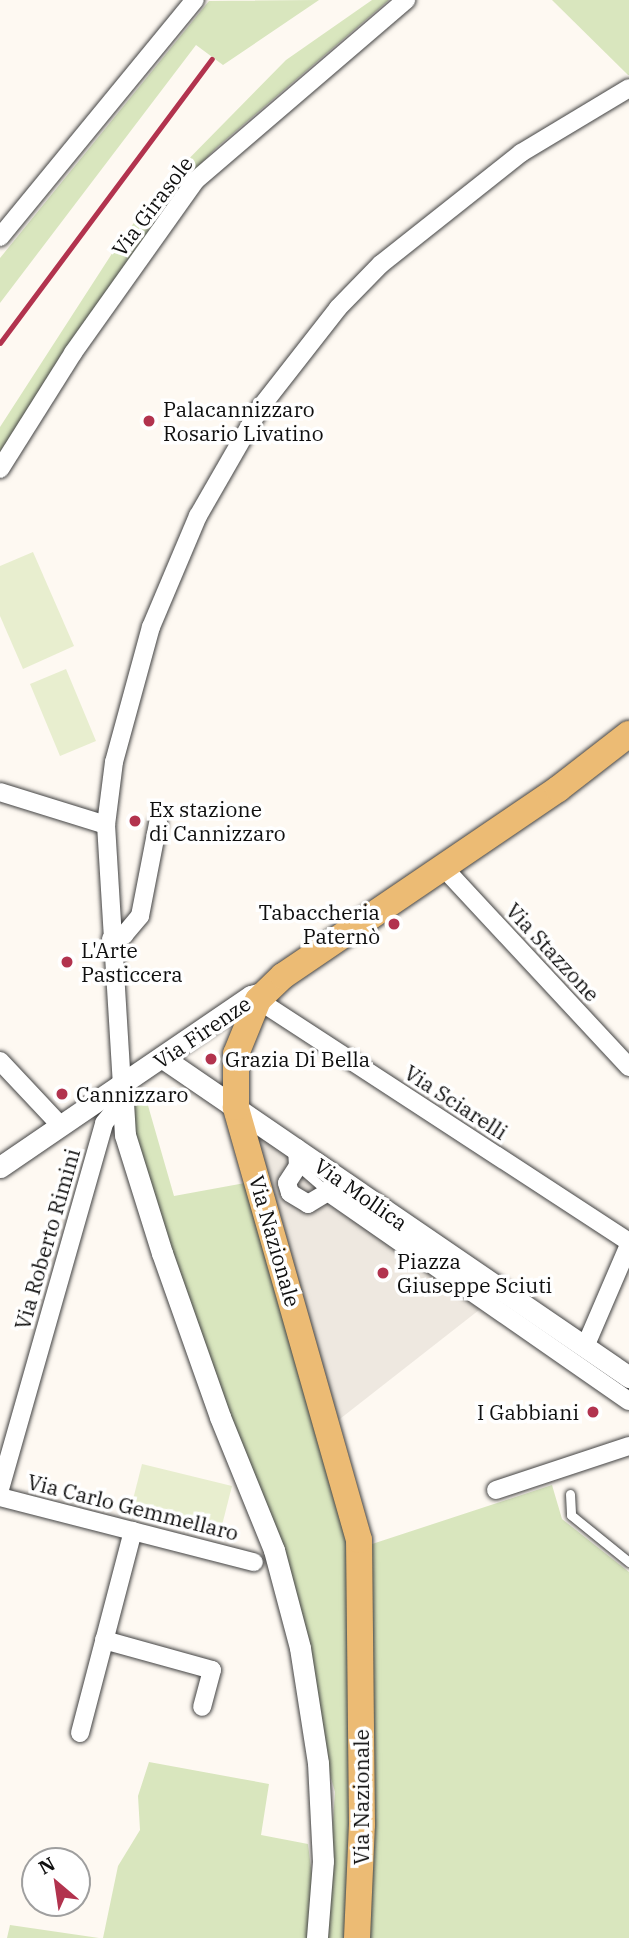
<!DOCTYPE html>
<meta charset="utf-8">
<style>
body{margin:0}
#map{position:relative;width:629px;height:1938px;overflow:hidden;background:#fef9f2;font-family:"IBM Plex Serif",serif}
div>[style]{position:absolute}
.green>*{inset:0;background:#d9e6be}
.pitch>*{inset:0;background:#e8eecf}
.plaza>*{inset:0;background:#eee8e0}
.roads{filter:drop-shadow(0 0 2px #424242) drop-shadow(0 0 2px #424242)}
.service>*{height:9px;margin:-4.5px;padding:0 4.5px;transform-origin:4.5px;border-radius:4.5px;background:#fff}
.minor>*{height:18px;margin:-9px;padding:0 9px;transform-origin:9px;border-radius:9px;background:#fff}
.tertiary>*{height:21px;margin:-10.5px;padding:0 10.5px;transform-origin:10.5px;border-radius:10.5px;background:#fff}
.primary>*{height:26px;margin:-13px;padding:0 13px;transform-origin:13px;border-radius:13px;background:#ecbb74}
.rail>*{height:4.5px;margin:-2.25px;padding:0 2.25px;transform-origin:2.25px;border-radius:2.25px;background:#b2334e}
.dots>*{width:19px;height:19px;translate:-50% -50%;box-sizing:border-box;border:4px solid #fff;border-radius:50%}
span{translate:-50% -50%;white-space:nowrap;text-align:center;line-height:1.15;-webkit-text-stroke:7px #fff;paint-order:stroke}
.street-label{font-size:21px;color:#0f0f0f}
.poi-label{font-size:21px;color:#0f0f0f}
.left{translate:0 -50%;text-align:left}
.right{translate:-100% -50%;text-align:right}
.north{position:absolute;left:21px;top:1847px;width:70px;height:70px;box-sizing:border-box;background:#fff;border:2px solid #9f9f9f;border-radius:50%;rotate:331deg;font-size:19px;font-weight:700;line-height:28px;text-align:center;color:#0f0f0f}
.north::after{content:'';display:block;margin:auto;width:24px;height:32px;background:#b2334e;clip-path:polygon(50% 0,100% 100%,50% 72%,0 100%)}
</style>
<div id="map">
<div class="green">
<i style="clip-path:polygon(319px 0,223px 65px,196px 45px,0 303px,0 258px,209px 1px)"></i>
<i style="clip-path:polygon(372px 0,389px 0,216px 148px,183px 182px,59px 358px,0 454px,0 427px,122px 238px,167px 181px,286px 60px)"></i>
<i style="clip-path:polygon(552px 0,629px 0,629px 75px,628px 75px)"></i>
<i style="clip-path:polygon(147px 1102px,174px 1196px,245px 1183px,347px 1539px,351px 1605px,348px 1938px,325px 1938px,335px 1792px,226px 1415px,143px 1174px,130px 1105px)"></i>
<i style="clip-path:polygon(552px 1485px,562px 1519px,629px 1572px,629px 1938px,368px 1938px,366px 1546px)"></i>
<i style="clip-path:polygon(149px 1762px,269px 1784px,261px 1835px,308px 1844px,314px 1892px,311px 1938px,103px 1938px,118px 1866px,140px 1830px,138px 1796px)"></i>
<i style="clip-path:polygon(10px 1925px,99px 1938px,7px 1938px)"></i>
</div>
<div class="pitch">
<i style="clip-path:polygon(33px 552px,74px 646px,23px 669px,0 616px,0 566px)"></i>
<i style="clip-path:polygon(66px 669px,96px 741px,60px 756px,30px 684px)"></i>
<i style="clip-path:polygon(142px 1464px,232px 1486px,219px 1537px,129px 1515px)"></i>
</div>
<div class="plaza">
<i style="clip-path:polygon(246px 1114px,488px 1303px,336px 1422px)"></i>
</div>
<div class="roads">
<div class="service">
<i style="left:298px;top:1166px;width:40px;rotate:41deg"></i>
<i style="left:570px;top:1494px;width:21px;rotate:87deg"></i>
<i style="left:571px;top:1515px;width:75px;rotate:39deg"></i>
</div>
<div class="minor">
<i style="left:0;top:237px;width:307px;rotate:-50.6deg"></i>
<i style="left:0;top:469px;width:137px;rotate:-57.8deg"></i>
<i style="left:73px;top:353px;width:212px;rotate:-54.6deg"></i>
<i style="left:196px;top:180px;width:277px;rotate:-40.6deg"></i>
<i style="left:0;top:792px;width:111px;rotate:17.3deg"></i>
<i style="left:443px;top:867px;width:273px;rotate:47.1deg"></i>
<i style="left:111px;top:939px;width:14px;rotate:-17deg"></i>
<i style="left:124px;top:935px;width:25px;rotate:-50deg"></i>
<i style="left:140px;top:916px;width:95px;rotate:-79deg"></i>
<i style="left:258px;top:1000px;width:443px;rotate:33.1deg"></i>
<i style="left:0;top:1061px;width:89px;rotate:46.8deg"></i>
<i style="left:122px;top:1086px;width:261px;rotate:-93.5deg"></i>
<i style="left:106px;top:825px;width:64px;rotate:-82.8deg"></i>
<i style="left:114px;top:762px;width:140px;rotate:-74.7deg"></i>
<i style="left:151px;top:627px;width:121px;rotate:-67.1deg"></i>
<i style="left:198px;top:516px;width:125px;rotate:-60.1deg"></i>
<i style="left:260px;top:408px;width:127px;rotate:-52deg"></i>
<i style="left:338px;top:308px;width:62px;rotate:-45.7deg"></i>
<i style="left:381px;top:264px;width:179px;rotate:-38.4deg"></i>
<i style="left:521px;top:153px;width:126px;rotate:-31deg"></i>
<i style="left:297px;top:1148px;width:18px;rotate:87deg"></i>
<i style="left:298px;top:1166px;width:20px;rotate:123deg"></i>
<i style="left:287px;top:1183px;width:10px;rotate:73deg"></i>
<i style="left:290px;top:1193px;width:21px;rotate:31deg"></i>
<i style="left:308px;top:1204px;width:23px;rotate:-31deg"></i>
<i style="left:337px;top:1177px;width:17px;rotate:121deg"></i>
<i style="left:328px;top:1192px;width:366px;rotate:34.8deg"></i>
<i style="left:585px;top:1347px;width:111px;rotate:-66.7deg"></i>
<i style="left:0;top:1489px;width:380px;rotate:-74.1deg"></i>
<i style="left:104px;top:1123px;width:25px;rotate:-50deg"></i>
<i style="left:496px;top:1490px;width:140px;rotate:-18.3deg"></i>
<i style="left:0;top:1497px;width:262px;rotate:14.4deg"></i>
<i style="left:104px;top:1640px;width:112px;rotate:15.5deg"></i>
<i style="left:212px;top:1670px;width:38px;rotate:105deg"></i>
<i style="left:80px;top:1733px;width:209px;rotate:-75.3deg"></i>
</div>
<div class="tertiary">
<i style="left:163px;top:1058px;width:565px;rotate:34.39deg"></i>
<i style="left:122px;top:1086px;width:49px;rotate:86.5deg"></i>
<i style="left:125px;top:1135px;width:124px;rotate:72.6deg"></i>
<i style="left:162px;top:1253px;width:174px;rotate:70.5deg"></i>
<i style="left:220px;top:1417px;width:144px;rotate:67.9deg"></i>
<i style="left:274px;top:1550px;width:101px;rotate:75.1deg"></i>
<i style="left:300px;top:1648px;width:116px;rotate:81.1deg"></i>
<i style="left:318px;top:1763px;width:98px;rotate:87.1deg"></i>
<i style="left:323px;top:1861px;width:77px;rotate:94.5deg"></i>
<i style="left:0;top:1167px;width:304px;rotate:-34.3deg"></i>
<i style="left:251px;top:996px;width:15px;rotate:-16deg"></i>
</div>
<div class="primary">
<i style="left:357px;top:1938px;width:113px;rotate:-87.5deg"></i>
<i style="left:362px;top:1825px;width:285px;rotate:-90.6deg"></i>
<i style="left:359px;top:1540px;width:450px;rotate:-105.9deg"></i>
<i style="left:236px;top:1107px;width:53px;rotate:-90deg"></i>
<i style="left:236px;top:1054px;width:58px;rotate:-67.8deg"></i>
<i style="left:258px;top:1000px;width:35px;rotate:-44deg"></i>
<i style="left:283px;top:976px;width:333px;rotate:-34.2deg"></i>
<i style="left:558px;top:789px;width:90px;rotate:-37.8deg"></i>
</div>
</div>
<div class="rail">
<i style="left:0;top:343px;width:354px;rotate:-53.3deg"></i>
</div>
<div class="dots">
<i style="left:149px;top:421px;background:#b2334e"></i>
<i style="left:135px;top:821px;background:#b2334e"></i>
<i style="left:394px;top:924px;background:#b2334e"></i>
<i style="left:67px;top:962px;background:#b2334e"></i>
<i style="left:211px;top:1059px;background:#b2334e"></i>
<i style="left:62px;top:1094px;background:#b2334e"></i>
<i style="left:383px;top:1273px;background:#b2334e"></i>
<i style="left:593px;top:1412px;background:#b2334e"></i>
</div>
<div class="street-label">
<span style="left:152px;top:206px;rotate:-53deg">Via Girasole</span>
<span style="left:553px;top:952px;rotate:47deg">Via Stazzone</span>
<span style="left:202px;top:1032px;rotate:-34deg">Via Firenze</span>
<span style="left:456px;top:1102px;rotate:33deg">Via Sciarelli</span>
<span style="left:361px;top:1194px;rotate:35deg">Via Mollica</span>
<span style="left:47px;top:1239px;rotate:-74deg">Via Roberto Rimini</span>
<span style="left:275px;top:1241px;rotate:74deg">Via Nazionale</span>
<span style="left:133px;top:1507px;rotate:14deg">Via Carlo Gemmellaro</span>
<span style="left:361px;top:1797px;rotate:-90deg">Via Nazionale</span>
</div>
<div class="poi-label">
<span class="left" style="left:163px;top:421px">Palacannizzaro<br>Rosario Livatino</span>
<span class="left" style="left:149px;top:821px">Ex stazione<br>di Cannizzaro</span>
<span class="right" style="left:380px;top:924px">Tabaccheria<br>Paternò</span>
<span class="left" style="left:81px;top:962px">L'Arte<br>Pasticcera</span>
<span class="left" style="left:225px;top:1059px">Grazia Di Bella</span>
<span class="left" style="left:76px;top:1094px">Cannizzaro</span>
<span class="left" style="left:397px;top:1273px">Piazza<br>Giuseppe Sciuti</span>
<span class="right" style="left:579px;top:1412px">I Gabbiani</span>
</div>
<div class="north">N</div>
</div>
